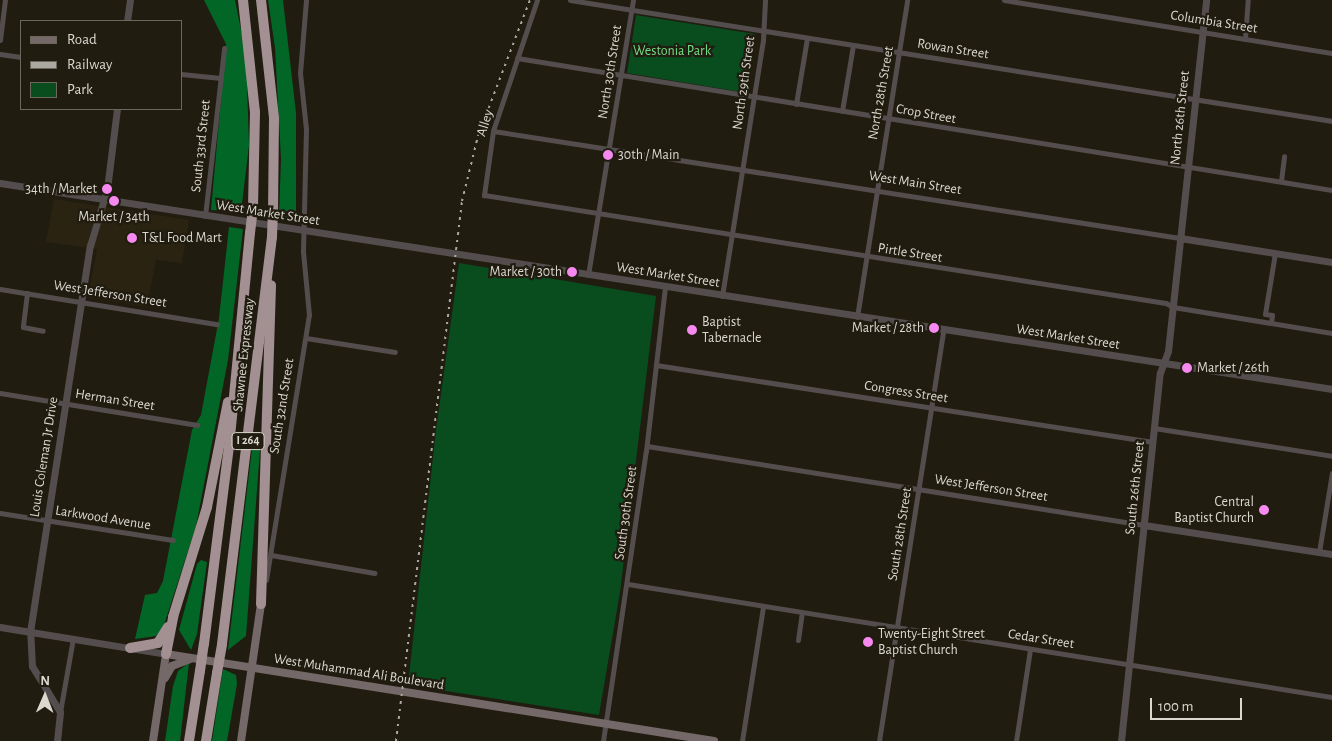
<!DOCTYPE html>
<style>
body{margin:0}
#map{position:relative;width:1332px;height:741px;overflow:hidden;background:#211c10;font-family:"Alegreya Sans",sans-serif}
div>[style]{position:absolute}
.built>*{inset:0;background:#2a2311}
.green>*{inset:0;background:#094c1e}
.forest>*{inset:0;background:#026627}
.minor>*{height:5px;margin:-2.5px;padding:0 2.5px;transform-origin:2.5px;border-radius:2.5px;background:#544d4e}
.tertiary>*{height:7px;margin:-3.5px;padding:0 3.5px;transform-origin:3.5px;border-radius:3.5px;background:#544d4e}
.secondary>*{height:8px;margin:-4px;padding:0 4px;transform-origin:4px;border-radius:4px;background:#746869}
.motorway>*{height:10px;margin:-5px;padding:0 5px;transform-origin:5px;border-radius:5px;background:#a29092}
.rail>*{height:2px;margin-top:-1px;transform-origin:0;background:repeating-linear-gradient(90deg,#aca9a0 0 2.5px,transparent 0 7.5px)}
.motorway-bridge>*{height:10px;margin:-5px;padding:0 5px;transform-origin:5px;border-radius:5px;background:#a29092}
.dots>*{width:14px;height:14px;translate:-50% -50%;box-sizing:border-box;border:2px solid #211c10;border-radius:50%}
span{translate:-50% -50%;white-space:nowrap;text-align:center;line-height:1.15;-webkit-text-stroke:4.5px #211c10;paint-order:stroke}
.shield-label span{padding:1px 4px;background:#211c10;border:1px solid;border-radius:4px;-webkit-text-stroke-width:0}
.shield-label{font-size:12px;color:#dbd8d0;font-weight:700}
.street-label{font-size:14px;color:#dbd8d0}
.park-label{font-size:14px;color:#72dd87}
.poi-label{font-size:14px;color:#dbd8d0}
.left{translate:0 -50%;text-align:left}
.right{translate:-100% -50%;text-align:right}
.legend{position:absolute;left:20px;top:20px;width:162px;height:90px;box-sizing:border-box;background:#211c10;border:1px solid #6b675d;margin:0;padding:6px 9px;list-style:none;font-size:15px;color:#dbd8d0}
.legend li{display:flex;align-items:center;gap:10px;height:25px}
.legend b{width:25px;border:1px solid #6b675d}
.north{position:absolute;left:20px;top:671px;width:50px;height:50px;-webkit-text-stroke:4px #211c10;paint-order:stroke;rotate:1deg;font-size:14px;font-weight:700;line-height:20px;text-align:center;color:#dbd8d0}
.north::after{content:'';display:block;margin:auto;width:18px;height:22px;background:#dbd8d0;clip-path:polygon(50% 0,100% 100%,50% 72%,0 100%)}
.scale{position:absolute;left:1150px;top:698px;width:92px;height:22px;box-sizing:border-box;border:2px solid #dbd8d0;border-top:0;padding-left:6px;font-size:15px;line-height:18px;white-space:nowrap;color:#dbd8d0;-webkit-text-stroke:4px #211c10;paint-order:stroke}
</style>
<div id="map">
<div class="built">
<i style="clip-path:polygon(54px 199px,189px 220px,182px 263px,156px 260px,147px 307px,88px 297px,97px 249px,46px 242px)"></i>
</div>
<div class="green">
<i style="clip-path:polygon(636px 15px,755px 34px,747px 93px,627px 73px)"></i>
<i style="clip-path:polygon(459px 263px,656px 296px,620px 592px,599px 715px,408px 685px,436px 430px)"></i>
</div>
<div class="forest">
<i style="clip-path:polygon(204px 0,235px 0,246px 55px,249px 145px,241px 212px,211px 210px,226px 44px)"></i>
<i style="clip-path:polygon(268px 0,283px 0,296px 113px,296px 211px,292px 220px,286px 221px,279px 215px,281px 159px,275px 48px)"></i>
<i style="clip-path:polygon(229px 227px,243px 229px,228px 360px,196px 526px,163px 628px,156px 636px,135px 639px,145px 595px,157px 593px,163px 581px,192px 430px,201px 415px,219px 318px)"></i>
<i style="clip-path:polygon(252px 449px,260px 450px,246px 636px,228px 650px)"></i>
<i style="clip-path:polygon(201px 560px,207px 562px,197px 634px,191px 650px,179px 630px,197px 564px)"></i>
<i style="clip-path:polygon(189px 663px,180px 741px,165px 741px,173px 686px,178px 671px)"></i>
<i style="clip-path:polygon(223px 669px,236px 675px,237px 684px,227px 741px,212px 741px)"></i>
</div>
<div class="minor">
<i style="left:537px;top:0;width:138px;rotate:108.6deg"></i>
<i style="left:493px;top:131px;width:65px;rotate:98deg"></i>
<i style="left:484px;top:195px;width:690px;rotate:9deg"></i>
<i style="left:1166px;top:303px;width:8px;rotate:30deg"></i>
<i style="left:1173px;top:307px;width:161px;rotate:9.3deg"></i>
<i style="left:570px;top:0;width:772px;rotate:9.02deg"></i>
<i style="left:1004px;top:0;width:332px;rotate:9.2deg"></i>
<i style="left:1245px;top:39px;width:39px;rotate:-86deg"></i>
<i style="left:0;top:40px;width:40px;rotate:-82.9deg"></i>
<i style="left:0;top:54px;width:21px;rotate:8deg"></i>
<i style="left:517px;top:58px;width:826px;rotate:9.2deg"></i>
<i style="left:181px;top:74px;width:40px;rotate:5.7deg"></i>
<i style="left:796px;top:104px;width:67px;rotate:-80.5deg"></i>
<i style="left:842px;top:111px;width:67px;rotate:-80.5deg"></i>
<i style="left:493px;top:131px;width:695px;rotate:8.85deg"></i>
<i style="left:1281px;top:181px;width:25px;rotate:-83deg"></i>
<i style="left:205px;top:216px;width:169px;rotate:-83.5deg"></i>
<i style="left:588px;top:275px;width:279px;rotate:-80.7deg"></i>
<i style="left:0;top:289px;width:220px;rotate:9.2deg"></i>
<i style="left:27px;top:293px;width:34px;rotate:97deg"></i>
<i style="left:23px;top:327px;width:20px;rotate:11deg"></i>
<i style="left:722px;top:296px;width:259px;rotate:-80.9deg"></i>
<i style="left:763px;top:40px;width:40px;rotate:-87.1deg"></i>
<i style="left:857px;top:317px;width:321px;rotate:-81deg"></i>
<i style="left:1271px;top:323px;width:8px;rotate:-83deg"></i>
<i style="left:1272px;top:315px;width:7px;rotate:-172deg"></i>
<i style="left:1265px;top:314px;width:62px;rotate:-80.7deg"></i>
<i style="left:306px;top:338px;width:90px;rotate:8.9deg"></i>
<i style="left:656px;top:365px;width:503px;rotate:8.81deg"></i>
<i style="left:0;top:393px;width:200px;rotate:9.2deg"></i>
<i style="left:1154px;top:428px;width:180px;rotate:8.9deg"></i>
<i style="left:647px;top:446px;width:503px;rotate:9.03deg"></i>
<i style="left:0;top:513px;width:175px;rotate:8.9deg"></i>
<i style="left:1319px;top:552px;width:80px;rotate:-80.7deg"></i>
<i style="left:271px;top:555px;width:105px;rotate:9.9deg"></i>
<i style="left:266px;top:580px;width:268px;rotate:-80.8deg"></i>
<i style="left:309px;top:315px;width:64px;rotate:-95.4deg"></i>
<i style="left:303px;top:251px;width:122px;rotate:-88.6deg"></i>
<i style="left:306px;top:129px;width:56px;rotate:-96.1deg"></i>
<i style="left:300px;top:73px;width:73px;rotate:-85.3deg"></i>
<i style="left:628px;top:584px;width:713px;rotate:9.12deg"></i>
<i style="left:798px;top:640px;width:27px;rotate:-82deg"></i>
<i style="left:60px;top:712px;width:75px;rotate:-80deg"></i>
<i style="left:603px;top:741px;width:293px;rotate:-81.6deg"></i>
<i style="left:646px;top:451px;width:165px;rotate:-83.4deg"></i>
<i style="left:742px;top:741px;width:136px;rotate:-81.1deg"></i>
<i style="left:879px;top:741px;width:416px;rotate:-81.1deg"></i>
<i style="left:1016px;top:741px;width:93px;rotate:-81.3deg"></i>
</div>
<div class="tertiary">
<i style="left:127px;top:21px;width:21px;rotate:-82deg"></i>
<i style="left:0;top:183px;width:1348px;rotate:8.79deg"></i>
<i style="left:1180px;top:238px;width:154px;rotate:9deg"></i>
<i style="left:1144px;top:525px;width:190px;rotate:8.8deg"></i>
<i style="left:0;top:627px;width:168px;rotate:9.2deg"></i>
<i style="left:57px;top:741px;width:29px;rotate:-84deg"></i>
<i style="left:60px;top:712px;width:54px;rotate:-121.3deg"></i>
<i style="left:32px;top:666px;width:34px;rotate:-93deg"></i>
<i style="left:30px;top:632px;width:391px;rotate:-81.2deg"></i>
<i style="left:90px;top:246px;width:59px;rotate:-73.4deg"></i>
<i style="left:107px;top:189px;width:81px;rotate:-82.9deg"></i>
<i style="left:1121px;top:741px;width:370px;rotate:-84deg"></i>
<i style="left:1160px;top:373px;width:23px;rotate:-70deg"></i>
<i style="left:1168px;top:351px;width:353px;rotate:-83.8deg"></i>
</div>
<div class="secondary">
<i style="left:165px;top:678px;width:14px;rotate:-60deg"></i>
<i style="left:172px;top:666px;width:19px;rotate:-21deg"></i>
<i style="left:153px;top:741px;width:88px;rotate:-81.5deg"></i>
<i style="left:166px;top:654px;width:555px;rotate:9.02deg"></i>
<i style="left:241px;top:741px;width:138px;rotate:-81.7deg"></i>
</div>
<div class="motorway">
<i style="left:243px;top:0;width:113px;rotate:83.9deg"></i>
<i style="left:255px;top:112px;width:96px;rotate:91.2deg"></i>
<i style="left:261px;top:0;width:119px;rotate:83.7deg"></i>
<i style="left:274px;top:118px;width:93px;rotate:90.6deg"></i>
<i style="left:261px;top:604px;width:319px;rotate:-88.2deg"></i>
<i style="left:204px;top:644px;width:199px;rotate:-82.8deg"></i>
<i style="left:229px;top:447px;width:215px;rotate:-84.4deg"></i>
<i style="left:222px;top:644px;width:410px;rotate:-83deg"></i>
<i style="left:130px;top:648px;width:28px;rotate:-10deg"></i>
<i style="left:158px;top:643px;width:19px;rotate:-58deg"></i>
<i style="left:166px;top:654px;width:38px;rotate:-79deg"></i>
<i style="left:173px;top:617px;width:115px;rotate:-72.8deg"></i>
<i style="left:207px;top:507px;width:107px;rotate:-78.7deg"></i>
<i style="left:189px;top:741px;width:71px;rotate:-81.1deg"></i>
<i style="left:206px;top:741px;width:69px;rotate:-80.8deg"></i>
</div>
<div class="rail">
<i style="left:396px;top:741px;width:544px;rotate:-83.03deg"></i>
<i style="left:462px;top:201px;width:67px;rotate:-76.2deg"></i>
<i style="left:478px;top:136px;width:146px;rotate:-69.1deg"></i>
</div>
<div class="motorway-bridge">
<i style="left:250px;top:233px;width:25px;rotate:-83deg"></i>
<i style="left:272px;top:237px;width:26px;rotate:-88deg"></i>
<i style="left:200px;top:671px;width:27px;rotate:-82deg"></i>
<i style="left:217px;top:673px;width:29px;rotate:-80deg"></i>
</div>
<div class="dots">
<i style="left:608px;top:155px;background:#f589ef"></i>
<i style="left:107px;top:189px;background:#f589ef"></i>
<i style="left:114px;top:201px;background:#f589ef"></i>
<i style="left:132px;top:238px;background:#f589ef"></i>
<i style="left:572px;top:272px;background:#f589ef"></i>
<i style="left:934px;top:328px;background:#f589ef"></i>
<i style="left:692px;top:330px;background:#f589ef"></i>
<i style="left:1187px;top:368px;background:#f589ef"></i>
<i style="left:1264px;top:510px;background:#f589ef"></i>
<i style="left:868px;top:642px;background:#f589ef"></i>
</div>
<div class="shield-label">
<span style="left:248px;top:441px">I 264</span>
</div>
<div class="street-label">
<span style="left:1214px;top:22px;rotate:9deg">Columbia Street</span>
<span style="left:953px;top:49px;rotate:9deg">Rowan Street</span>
<span style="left:610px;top:72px;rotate:-81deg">North 30th Street</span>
<span style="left:744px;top:83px;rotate:-82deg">North 29th Street</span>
<span style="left:881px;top:93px;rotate:-80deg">North 28th Street</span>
<span style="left:926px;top:114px;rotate:10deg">Crop Street</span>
<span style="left:1180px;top:118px;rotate:-84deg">North 26th Street</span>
<span style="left:485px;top:123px;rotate:-73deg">Alley</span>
<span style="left:201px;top:146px;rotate:-84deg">South 33rd Street</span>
<span style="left:915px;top:183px;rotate:9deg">West Main Street</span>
<span style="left:268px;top:213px;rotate:9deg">West Market Street</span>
<span style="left:910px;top:253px;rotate:9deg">Pirtle Street</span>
<span style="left:668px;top:275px;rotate:9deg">West Market Street</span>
<span style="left:110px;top:294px;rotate:9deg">West Jefferson Street</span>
<span style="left:1068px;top:337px;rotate:9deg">West Market Street</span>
<span style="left:244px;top:355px;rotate:-84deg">Shawnee Expressway</span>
<span style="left:906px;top:392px;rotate:9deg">Congress Street</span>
<span style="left:115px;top:400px;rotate:9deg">Herman Street</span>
<span style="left:282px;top:406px;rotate:-81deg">South 32nd Street</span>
<span style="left:44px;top:457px;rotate:-81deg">Louis Coleman Jr Drive</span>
<span style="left:991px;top:488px;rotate:9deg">West Jefferson Street</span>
<span style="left:1135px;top:488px;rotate:-84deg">South 26th Street</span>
<span style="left:626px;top:513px;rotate:-82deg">South 30th Street</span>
<span style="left:103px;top:518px;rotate:9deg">Larkwood Avenue</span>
<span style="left:900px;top:534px;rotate:-81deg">South 28th Street</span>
<span style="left:1041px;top:639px;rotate:9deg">Cedar Street</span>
<span style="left:359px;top:672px;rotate:9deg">West Muhammad Ali Boulevard</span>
</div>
<div class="park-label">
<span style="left:672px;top:51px">Westonia Park</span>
</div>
<div class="poi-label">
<span class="left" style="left:618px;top:155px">30th / Main</span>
<span class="right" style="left:97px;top:189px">34th / Market</span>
<span style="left:114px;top:217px">Market / 34th</span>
<span class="left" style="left:142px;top:238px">T&amp;L Food Mart</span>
<span class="right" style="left:562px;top:272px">Market / 30th</span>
<span class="left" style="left:702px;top:330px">Baptist<br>Tabernacle</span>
<span class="right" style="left:924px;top:328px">Market / 28th</span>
<span class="left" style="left:1197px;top:368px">Market / 26th</span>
<span class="right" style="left:1254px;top:510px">Central<br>Baptist Church</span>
<span class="left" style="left:878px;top:642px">Twenty-Eight Street<br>Baptist Church</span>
</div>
<ul class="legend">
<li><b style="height:6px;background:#746869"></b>Road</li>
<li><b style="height:6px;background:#aca9a0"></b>Railway</li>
<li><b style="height:14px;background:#094c1e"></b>Park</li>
</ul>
<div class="north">N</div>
<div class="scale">100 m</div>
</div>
